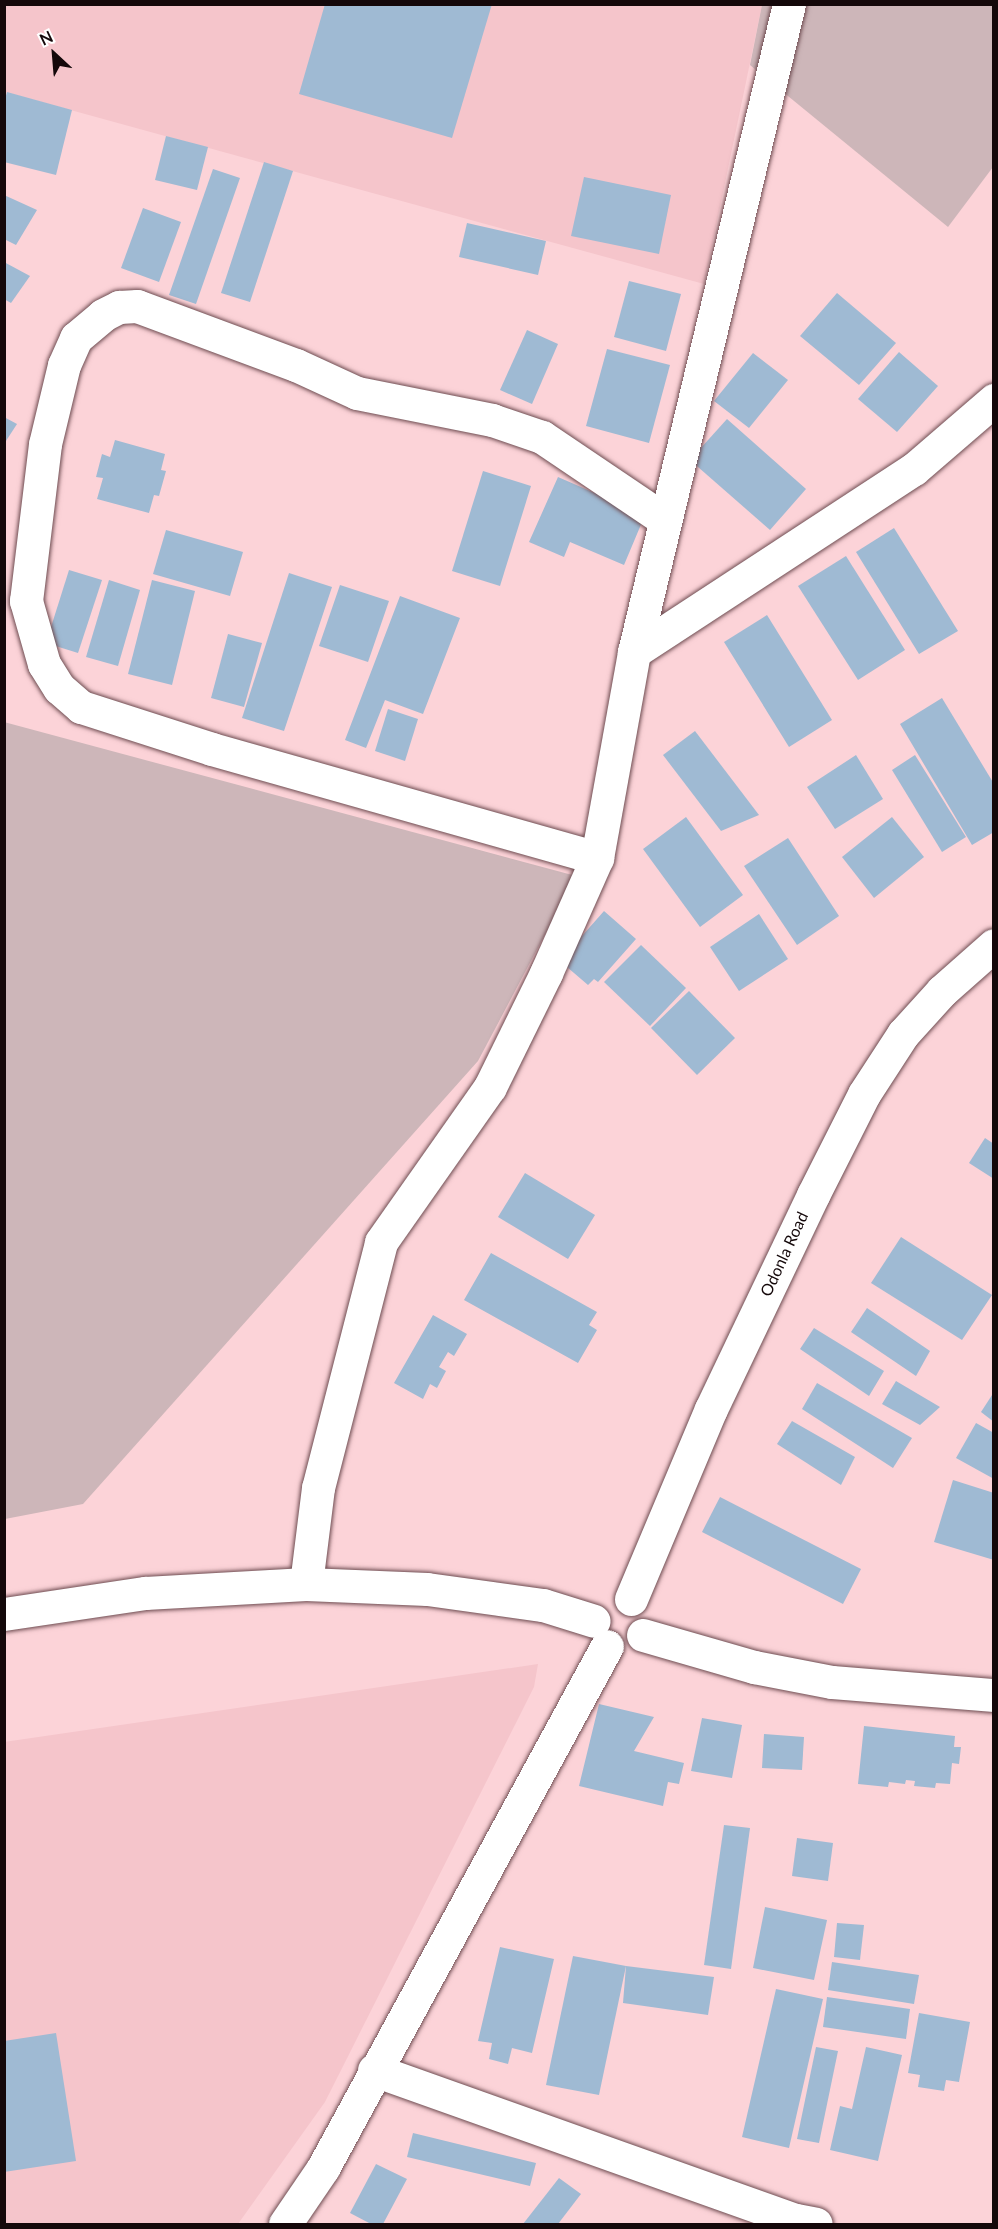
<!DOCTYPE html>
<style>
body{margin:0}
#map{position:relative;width:998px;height:2229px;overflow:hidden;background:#fcd3d8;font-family:Lato,sans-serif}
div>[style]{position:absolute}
.built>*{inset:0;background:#f5c5cb}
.green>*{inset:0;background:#cdb6b9}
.building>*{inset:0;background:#9fbad3}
.roads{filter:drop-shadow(0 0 2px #6e4c51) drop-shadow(0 0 2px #6e4c51)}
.minor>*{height:33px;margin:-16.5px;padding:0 16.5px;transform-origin:16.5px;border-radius:16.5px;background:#fff}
span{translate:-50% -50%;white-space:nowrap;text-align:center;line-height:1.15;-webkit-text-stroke:4.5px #fff;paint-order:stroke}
.street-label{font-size:16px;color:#14080a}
.frame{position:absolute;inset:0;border:6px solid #14080a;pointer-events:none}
.north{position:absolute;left:24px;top:24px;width:60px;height:60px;-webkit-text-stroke:4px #fff;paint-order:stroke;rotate:334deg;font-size:16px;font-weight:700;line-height:24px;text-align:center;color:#14080a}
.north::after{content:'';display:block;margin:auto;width:21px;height:27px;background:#14080a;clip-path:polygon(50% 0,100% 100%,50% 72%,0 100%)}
</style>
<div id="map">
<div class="built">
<i style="clip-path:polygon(4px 5px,762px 5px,704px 284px,5px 92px)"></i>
<i style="clip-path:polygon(538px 1664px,534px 1687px,325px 2102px,238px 2224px,5px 2224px,4px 1742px)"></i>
</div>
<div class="green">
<i style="clip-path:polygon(762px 5px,993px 5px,993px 167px,948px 227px,750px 65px)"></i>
<i style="clip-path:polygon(4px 722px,576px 876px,478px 1061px,83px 1504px,5px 1519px)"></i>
</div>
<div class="building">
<i style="clip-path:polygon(325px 4px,492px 4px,452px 138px,299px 94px)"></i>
<i style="clip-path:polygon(7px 92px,72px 110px,56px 175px,4px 162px,4px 102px)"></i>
<i style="clip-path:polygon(166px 136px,208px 147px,197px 190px,155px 180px)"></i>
<i style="clip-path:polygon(264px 162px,293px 171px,250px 302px,221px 293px)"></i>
<i style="clip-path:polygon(213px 169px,240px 178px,196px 304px,169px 295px)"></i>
<i style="clip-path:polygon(584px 177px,671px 195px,659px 254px,571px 236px)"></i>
<i style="clip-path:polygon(4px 195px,37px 210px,16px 245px,4px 239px)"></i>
<i style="clip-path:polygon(143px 208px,181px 222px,159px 282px,121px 268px)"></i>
<i style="clip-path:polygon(467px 223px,546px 241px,538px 275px,459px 257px)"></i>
<i style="clip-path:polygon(4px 262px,30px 276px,11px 303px,4px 299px)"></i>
<i style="clip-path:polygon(629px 281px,681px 294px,666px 351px,614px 337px)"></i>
<i style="clip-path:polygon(837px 293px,896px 343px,859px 385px,800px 336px)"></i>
<i style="clip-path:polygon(527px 330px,558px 344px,532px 404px,500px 390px)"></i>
<i style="clip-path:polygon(607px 349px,670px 365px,649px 443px,586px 426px)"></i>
<i style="clip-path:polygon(899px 352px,938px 386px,897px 432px,858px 399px)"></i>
<i style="clip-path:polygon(753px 353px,788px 380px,749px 428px,714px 401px)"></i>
<i style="clip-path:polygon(4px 417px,17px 424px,4px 444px)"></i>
<i style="clip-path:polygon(727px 419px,806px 489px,770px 530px,690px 460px)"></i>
<i style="clip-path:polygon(115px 440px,165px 454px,161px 470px,166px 471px,159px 496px,154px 495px,149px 513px,97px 499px,103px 478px,96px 477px,102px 454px,110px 457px)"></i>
<i style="clip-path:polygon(483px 471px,531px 486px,500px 586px,452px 571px)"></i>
<i style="clip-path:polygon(558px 477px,645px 515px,624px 565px,570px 542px,564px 557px,529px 542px)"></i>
<i style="clip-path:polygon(894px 528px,958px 631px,919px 654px,856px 552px)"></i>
<i style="clip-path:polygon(166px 530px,243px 552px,230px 596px,153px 574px)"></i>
<i style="clip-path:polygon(846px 556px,905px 650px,858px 680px,798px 586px)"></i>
<i style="clip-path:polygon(69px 570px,102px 580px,78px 653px,46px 643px)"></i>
<i style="clip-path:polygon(289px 573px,332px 587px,284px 731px,242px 718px)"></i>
<i style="clip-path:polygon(109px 580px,140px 590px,118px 666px,86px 657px)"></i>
<i style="clip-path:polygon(152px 580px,195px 591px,172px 685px,128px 674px)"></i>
<i style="clip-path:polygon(340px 585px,389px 601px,368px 662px,319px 646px)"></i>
<i style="clip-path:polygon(400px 596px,460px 618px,423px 714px,385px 700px,366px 748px,345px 740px)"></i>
<i style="clip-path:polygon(767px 615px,832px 720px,789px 747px,724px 642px)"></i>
<i style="clip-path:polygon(228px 634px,262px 643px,244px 707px,211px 698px)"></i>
<i style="clip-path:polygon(942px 698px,994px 784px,994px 832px,972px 845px,900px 724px)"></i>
<i style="clip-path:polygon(388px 709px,418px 719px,405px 761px,375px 751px)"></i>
<i style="clip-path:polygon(695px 731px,759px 815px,721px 831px,663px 755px)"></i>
<i style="clip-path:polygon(856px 755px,883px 799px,835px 829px,807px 787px)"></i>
<i style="clip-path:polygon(915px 755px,966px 837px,942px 852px,892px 770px)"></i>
<i style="clip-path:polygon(686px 817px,743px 895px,700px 927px,643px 849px)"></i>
<i style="clip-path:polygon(892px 817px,924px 857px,874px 898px,842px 857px)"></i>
<i style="clip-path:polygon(788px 838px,839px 916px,797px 945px,744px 866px)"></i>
<i style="clip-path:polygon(604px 911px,636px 939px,598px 982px,594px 979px,588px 985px,560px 961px)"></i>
<i style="clip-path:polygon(759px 914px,788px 959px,739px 991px,710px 947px)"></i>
<i style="clip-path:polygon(641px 945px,686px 988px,650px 1026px,604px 982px)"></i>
<i style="clip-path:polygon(689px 991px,735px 1038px,697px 1075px,651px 1028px)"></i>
<i style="clip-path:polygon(985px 1138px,994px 1144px,994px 1179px,969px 1163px)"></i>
<i style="clip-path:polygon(525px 1173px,595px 1215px,568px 1259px,498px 1217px)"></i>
<i style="clip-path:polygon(901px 1237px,992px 1295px,962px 1340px,871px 1283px)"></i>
<i style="clip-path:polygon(491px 1253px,597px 1312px,589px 1325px,597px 1330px,578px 1363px,464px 1300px)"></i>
<i style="clip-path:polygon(867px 1308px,930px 1351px,916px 1376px,851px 1332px)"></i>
<i style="clip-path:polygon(433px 1315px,467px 1334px,454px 1356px,448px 1352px,439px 1367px,446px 1371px,437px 1388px,430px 1384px,423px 1399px,394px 1383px)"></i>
<i style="clip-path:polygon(814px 1328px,884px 1371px,869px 1396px,800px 1349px)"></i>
<i style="clip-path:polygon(896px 1381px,940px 1407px,920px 1425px,882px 1404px)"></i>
<i style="clip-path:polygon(817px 1383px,912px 1438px,893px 1468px,802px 1409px)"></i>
<i style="clip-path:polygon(994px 1392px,994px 1422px,981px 1412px)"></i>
<i style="clip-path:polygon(792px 1421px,855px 1457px,841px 1485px,777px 1444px)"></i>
<i style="clip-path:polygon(976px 1423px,994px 1433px,994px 1479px,956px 1458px)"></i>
<i style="clip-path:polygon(953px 1480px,994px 1493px,994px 1560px,934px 1542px)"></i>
<i style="clip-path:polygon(720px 1497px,861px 1569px,843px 1604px,702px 1532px)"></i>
<i style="clip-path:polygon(599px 1704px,654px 1717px,634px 1751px,684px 1763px,679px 1784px,668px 1782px,663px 1806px,579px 1786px)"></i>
<i style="clip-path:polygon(702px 1718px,742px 1725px,732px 1778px,691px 1771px)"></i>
<i style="clip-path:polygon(864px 1726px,955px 1736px,954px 1747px,961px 1747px,959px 1764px,952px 1763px,950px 1784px,936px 1783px,935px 1788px,914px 1786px,915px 1781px,906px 1780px,905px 1784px,889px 1782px,888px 1787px,858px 1784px)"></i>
<i style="clip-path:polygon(764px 1734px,804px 1737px,802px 1770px,762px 1768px)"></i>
<i style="clip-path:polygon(724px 1825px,750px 1828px,731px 1969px,704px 1965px)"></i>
<i style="clip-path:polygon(797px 1838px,833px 1843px,828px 1881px,792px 1876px)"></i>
<i style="clip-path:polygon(765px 1907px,827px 1920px,814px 1980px,753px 1968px)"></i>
<i style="clip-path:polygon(837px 1923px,864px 1925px,860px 1960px,834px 1957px)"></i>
<i style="clip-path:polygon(500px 1947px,554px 1959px,532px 2053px,512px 2048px,508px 2064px,489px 2059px,492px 2043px,478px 2041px)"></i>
<i style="clip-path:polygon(573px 1956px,626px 1966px,599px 2095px,546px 2085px)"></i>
<i style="clip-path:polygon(832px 1962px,919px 1975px,914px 2004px,828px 1990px)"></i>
<i style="clip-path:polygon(626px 1966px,714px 1977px,708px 2015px,623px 2003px)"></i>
<i style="clip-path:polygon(776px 1989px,823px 1999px,789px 2148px,742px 2137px)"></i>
<i style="clip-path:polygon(827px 1997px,910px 2009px,906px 2039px,823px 2027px)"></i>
<i style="clip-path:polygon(919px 2013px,970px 2022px,959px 2082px,946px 2080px,944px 2091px,918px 2087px,920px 2075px,908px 2073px)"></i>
<i style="clip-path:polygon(56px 2033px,76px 2161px,4px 2172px,4px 2041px)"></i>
<i style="clip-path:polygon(816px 2047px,838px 2051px,819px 2143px,797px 2139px)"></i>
<i style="clip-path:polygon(866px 2047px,902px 2055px,878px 2161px,830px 2150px,840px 2106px,852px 2109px)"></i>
<i style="clip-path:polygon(413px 2133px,536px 2163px,530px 2186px,407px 2157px)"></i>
<i style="clip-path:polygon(376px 2164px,407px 2179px,383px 2224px,371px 2224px,350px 2213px)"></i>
<i style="clip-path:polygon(559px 2178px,581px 2194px,558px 2224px,523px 2224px)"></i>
</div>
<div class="roads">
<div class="minor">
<i style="left:634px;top:652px;width:334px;rotate:-33.2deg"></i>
<i style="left:914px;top:469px;width:106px;rotate:-40.8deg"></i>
<i style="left:597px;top:858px;width:400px;rotate:-164.2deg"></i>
<i style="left:212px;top:749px;width:138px;rotate:-162.2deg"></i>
<i style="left:81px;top:707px;width:29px;rotate:-139deg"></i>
<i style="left:59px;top:688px;width:28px;rotate:-122deg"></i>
<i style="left:44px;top:664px;width:66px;rotate:-105.9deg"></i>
<i style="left:26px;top:601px;width:158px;rotate:-83.1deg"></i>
<i style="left:45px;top:444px;width:81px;rotate:-76.5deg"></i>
<i style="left:64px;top:365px;width:30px;rotate:-66deg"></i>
<i style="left:76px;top:338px;width:35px;rotate:-40deg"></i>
<i style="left:103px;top:315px;width:18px;rotate:-27deg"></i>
<i style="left:119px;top:307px;width:18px;rotate:-3deg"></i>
<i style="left:137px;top:306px;width:170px;rotate:20.4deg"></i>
<i style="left:296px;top:365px;width:67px;rotate:24.7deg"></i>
<i style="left:357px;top:393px;width:138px;rotate:11.3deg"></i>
<i style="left:492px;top:420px;width:53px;rotate:18.8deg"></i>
<i style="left:542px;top:437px;width:148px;rotate:34deg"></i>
<i style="left:306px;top:1584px;width:97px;rotate:-82.9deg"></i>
<i style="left:318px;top:1488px;width:254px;rotate:-75.6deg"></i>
<i style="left:381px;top:1242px;width:189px;rotate:-54.9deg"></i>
<i style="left:490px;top:1087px;width:127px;rotate:-63.8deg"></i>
<i style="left:546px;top:973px;width:126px;rotate:-66.1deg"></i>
<i style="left:597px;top:858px;width:209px;rotate:-79.8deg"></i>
<i style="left:634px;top:652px;width:666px;rotate:-76.55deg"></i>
<i style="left:631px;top:1599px;width:206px;rotate:-67.2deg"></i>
<i style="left:711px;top:1409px;width:237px;rotate:-64.5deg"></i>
<i style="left:813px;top:1195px;width:113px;rotate:-63.2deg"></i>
<i style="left:864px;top:1094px;width:72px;rotate:-57deg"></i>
<i style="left:903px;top:1034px;width:58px;rotate:-47.8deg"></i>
<i style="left:942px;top:991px;width:69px;rotate:-41.5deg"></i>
<i style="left:4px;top:1614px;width:143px;rotate:-8.5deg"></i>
<i style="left:145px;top:1593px;width:161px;rotate:-3.2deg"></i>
<i style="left:306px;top:1584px;width:121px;rotate:2.4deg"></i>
<i style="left:427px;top:1589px;width:117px;rotate:7.9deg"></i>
<i style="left:543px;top:1605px;width:53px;rotate:17.4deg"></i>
<i style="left:643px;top:1635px;width:116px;rotate:16.1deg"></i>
<i style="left:754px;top:1667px;width:79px;rotate:10.9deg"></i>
<i style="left:832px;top:1682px;width:163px;rotate:4.6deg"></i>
<i style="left:374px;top:2070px;width:448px;rotate:19.6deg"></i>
<i style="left:796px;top:2220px;width:20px;rotate:11deg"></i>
<i style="left:285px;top:2224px;width:68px;rotate:-55.8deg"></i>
<i style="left:323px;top:2168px;width:594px;rotate:-61.45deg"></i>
</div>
</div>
<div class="street-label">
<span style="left:784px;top:1254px;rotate:-65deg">Odonla Road</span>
</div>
<div class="frame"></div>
<div class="north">N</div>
</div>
